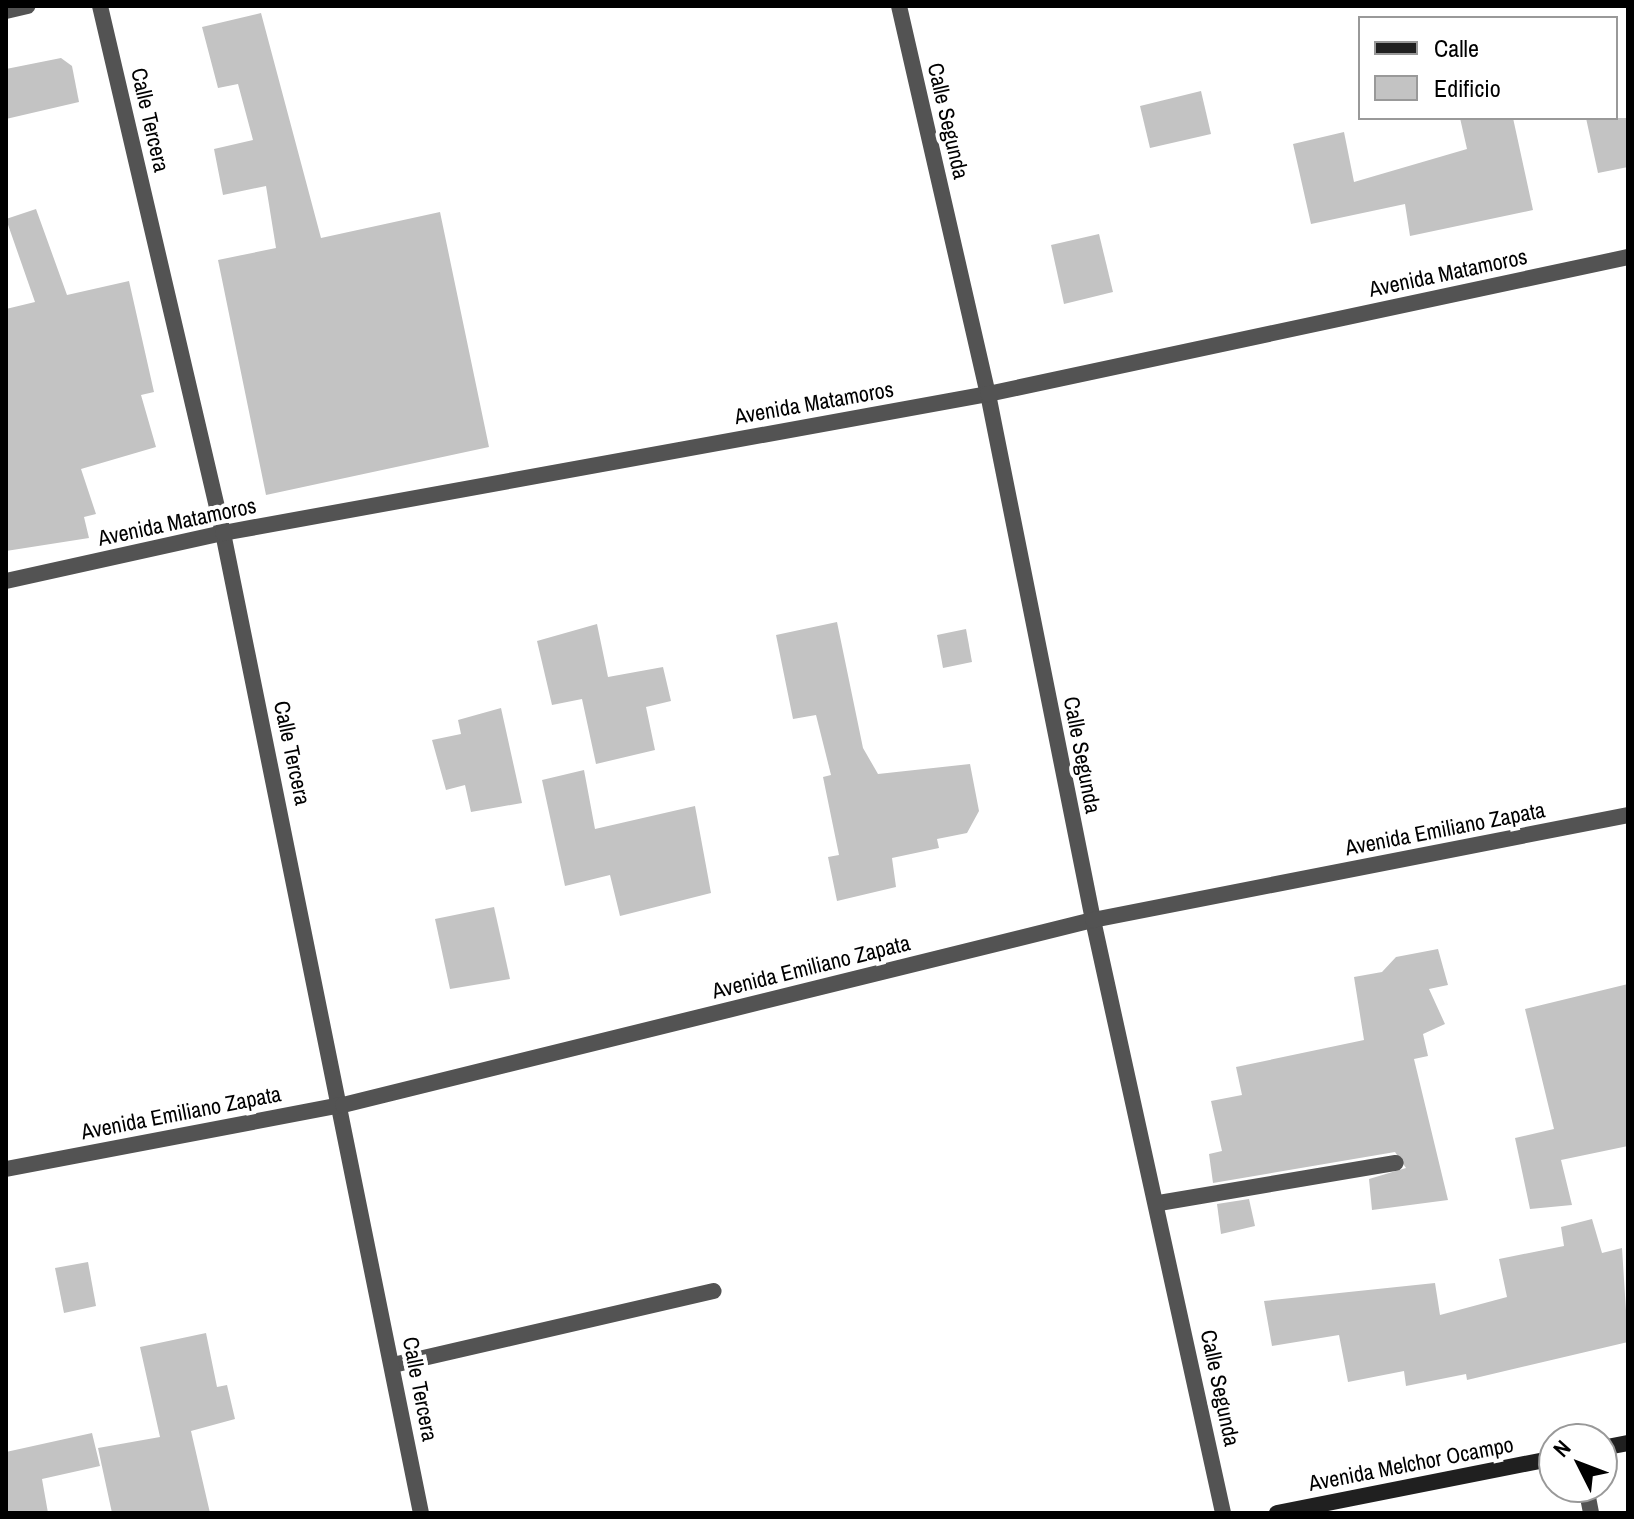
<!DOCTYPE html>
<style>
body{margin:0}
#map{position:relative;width:1634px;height:1519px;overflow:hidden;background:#fff;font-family:"Archivo Narrow",sans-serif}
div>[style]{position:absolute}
.building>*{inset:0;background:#c3c3c3}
.lane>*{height:16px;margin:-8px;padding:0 8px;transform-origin:8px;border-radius:8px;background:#535353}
.street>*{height:16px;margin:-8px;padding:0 8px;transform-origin:8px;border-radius:8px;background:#535353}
.secondary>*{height:16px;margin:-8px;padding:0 8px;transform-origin:8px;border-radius:8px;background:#202020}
span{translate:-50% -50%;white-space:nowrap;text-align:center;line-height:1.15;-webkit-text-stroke:8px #fff;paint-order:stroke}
.street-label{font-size:22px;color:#000}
.frame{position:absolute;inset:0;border:8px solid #000;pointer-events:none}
.legend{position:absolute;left:1358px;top:16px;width:260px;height:104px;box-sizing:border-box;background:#fff;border:2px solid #999;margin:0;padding:10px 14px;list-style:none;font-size:24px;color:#000}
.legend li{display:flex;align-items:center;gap:16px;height:40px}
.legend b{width:40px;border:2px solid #999}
.north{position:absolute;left:1538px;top:1423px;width:80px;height:80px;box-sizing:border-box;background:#fff;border:2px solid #999;border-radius:50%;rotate:312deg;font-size:22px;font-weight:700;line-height:32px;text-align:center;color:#000}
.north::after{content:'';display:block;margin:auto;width:28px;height:36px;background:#000;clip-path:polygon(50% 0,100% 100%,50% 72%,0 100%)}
</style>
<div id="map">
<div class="building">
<i style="clip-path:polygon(261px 13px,321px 238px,440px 212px,489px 447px,266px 495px,218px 260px,276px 248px,266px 186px,223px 195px,214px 149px,253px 140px,238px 84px,218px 88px,202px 27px)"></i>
<i style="clip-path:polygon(61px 58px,72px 66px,79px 102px,6px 119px,6px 69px)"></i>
<i style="clip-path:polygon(1201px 91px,1211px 134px,1150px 148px,1140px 106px)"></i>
<i style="clip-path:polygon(1460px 118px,1513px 118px,1533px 210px,1410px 236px,1405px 204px,1311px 224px,1293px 144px,1344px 132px,1354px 182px,1467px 149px)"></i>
<i style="clip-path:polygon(1586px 118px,1628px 118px,1628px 167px,1598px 173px)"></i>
<i style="clip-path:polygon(36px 209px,67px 295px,129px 281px,154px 392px,141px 395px,156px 447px,81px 469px,96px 514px,84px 517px,89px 538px,6px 551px,6px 309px,35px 302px,6px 219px)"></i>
<i style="clip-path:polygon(1099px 234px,1113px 292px,1064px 304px,1051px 245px)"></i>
<i style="clip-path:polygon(837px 622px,863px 748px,878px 774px,970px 764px,979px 811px,967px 833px,937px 839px,939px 848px,892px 858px,896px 887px,837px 901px,828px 857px,839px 855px,823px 777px,831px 775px,816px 715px,793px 719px,776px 635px)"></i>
<i style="clip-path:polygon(597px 624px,608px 677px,663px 667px,671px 701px,646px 707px,655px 750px,596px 764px,582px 699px,552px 705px,537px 641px)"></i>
<i style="clip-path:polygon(966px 629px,972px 662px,943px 668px,937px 635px)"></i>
<i style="clip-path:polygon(501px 708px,522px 803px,471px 812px,465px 785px,446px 790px,432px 740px,461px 734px,458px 720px)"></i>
<i style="clip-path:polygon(584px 770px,595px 829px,695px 806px,711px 893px,620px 916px,610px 875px,565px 886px,542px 780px)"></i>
<i style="clip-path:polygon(494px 907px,510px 979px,450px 989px,435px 919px)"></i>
<i style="clip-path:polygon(1438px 949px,1448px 985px,1429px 989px,1445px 1024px,1423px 1034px,1428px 1056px,1414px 1059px,1448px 1200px,1372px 1210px,1369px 1179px,1406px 1168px,1395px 1152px,1213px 1183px,1209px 1154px,1222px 1151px,1211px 1101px,1242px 1095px,1236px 1067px,1364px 1040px,1354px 977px,1382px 972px,1396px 957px)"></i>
<i style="clip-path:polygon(1628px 984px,1628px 1146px,1561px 1160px,1572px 1205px,1530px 1209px,1515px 1138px,1554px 1129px,1525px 1009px)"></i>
<i style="clip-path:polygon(1249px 1199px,1255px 1226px,1221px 1234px,1217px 1204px)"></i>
<i style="clip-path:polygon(1592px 1219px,1602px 1253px,1622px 1248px,1628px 1342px,1467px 1380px,1466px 1374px,1406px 1386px,1404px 1371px,1348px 1382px,1339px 1335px,1272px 1346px,1264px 1301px,1435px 1283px,1440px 1315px,1507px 1297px,1499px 1259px,1564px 1246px,1561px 1227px)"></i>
<i style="clip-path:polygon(88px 1262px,96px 1306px,64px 1313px,55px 1268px)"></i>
<i style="clip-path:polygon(206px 1333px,217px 1387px,227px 1385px,235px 1419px,191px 1431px,210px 1513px,112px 1513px,98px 1448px,160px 1437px,140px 1347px)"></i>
<i style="clip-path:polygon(92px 1433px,100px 1466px,42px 1479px,48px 1513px,6px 1513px,6px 1452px)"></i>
</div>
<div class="lane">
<i style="left:1159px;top:1203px;width:240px;rotate:-9.6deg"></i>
<i style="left:393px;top:1365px;width:329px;rotate:-13deg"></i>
</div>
<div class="street">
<i style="left:100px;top:6px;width:541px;rotate:76.86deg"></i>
<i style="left:223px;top:533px;width:1000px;rotate:78.58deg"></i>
<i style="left:899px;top:6px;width:398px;rotate:77.1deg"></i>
<i style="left:988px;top:394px;width:536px;rotate:78.71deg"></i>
<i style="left:1093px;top:920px;width:607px;rotate:77.63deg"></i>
<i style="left:6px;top:11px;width:22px;rotate:-13deg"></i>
<i style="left:6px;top:581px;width:222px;rotate:-12.5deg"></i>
<i style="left:223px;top:533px;width:778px;rotate:-10.3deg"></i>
<i style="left:988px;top:394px;width:654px;rotate:-12.08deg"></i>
<i style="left:6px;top:1169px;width:343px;rotate:-10.8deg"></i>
<i style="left:343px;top:1105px;width:772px;rotate:-13.86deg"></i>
<i style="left:1093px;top:920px;width:545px;rotate:-11.1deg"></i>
<i style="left:1586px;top:1487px;width:26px;rotate:79deg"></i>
</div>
<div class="secondary">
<i style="left:1602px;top:1448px;width:26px;rotate:-11deg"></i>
<i style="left:1277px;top:1513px;width:282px;rotate:-11.2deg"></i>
</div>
<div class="street-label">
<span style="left:150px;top:120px;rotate:77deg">Calle Tercera</span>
<span style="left:948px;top:121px;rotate:77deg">Calle Segunda</span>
<span style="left:1448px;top:273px;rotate:-12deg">Avenida Matamoros</span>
<span style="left:814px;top:403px;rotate:-10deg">Avenida Matamoros</span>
<span style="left:177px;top:522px;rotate:-12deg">Avenida Matamoros</span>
<span style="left:292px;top:753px;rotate:78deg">Calle Tercera</span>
<span style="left:1082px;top:755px;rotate:79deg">Calle Segunda</span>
<span style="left:1445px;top:829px;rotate:-11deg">Avenida Emiliano Zapata</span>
<span style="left:811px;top:967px;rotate:-14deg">Avenida Emiliano Zapata</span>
<span style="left:181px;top:1113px;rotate:-11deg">Avenida Emiliano Zapata</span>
<span style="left:1220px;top:1388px;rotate:78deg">Calle Segunda</span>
<span style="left:420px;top:1389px;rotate:79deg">Calle Tercera</span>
<span style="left:1411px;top:1464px;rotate:-11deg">Avenida Melchor Ocampo</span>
</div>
<div class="frame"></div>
<ul class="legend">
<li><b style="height:10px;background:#202020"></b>Calle</li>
<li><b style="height:22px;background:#c3c3c3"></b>Edificio</li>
</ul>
<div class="north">N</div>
</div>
